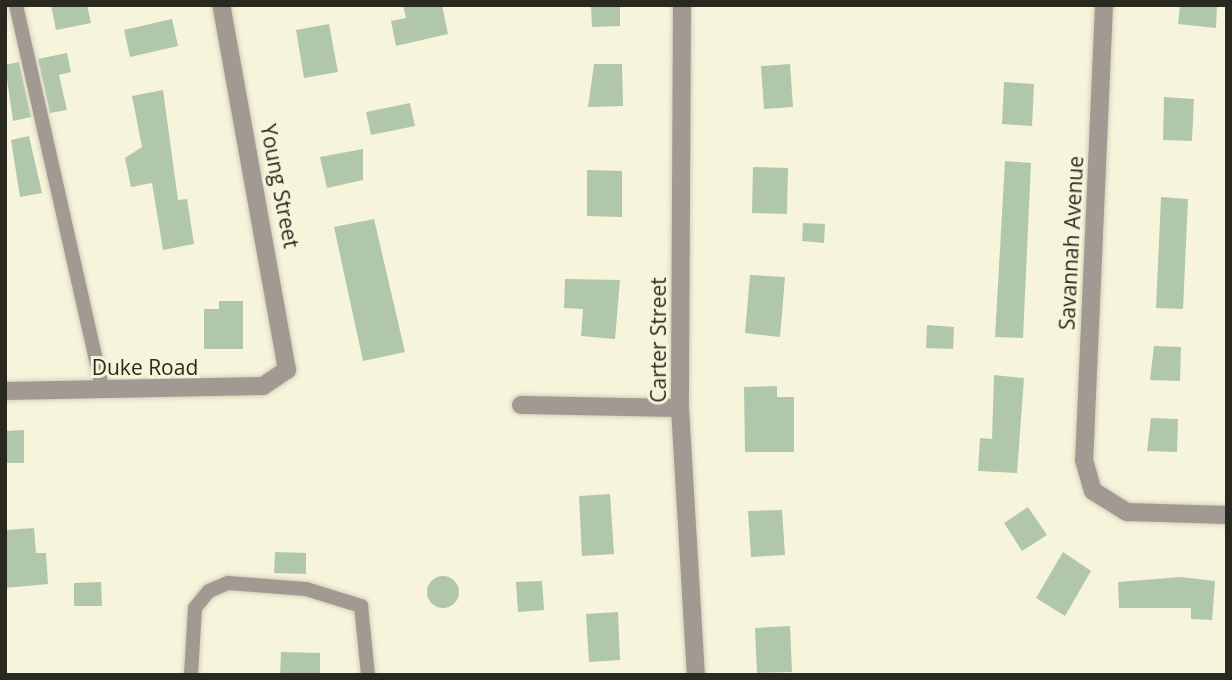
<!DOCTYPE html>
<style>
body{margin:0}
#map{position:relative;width:1232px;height:680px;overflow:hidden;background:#f6f5db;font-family:"Open Sans",sans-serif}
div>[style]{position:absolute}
.building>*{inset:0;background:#b1c7ac}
.round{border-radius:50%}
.roads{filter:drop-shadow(0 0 2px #d1d0b9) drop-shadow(0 0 2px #d1d0b9)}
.service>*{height:14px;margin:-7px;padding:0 7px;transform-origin:7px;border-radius:7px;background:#a29a92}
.minor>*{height:18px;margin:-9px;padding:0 9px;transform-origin:9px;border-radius:9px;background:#a29a92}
span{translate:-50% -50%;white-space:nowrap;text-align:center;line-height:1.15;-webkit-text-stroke:6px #f6f5db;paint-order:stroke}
.street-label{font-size:21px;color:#2a2920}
.frame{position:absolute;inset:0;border:7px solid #2a2920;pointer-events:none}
</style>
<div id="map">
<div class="building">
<i style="clip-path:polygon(51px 5px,87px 5px,91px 23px,56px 30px)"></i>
<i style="clip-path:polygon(403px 5px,442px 5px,448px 34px,396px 46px,391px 21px,406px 18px)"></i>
<i style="clip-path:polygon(591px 5px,620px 5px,620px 26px,592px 27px)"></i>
<i style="clip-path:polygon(1180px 5px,1217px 5px,1216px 28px,1178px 24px)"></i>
<i style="clip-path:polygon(172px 19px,178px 46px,130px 57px,124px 30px)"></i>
<i style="clip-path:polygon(329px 24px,338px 72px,304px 78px,296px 30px)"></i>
<i style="clip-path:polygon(67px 53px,71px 72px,59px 75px,67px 110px,50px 113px,38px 59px)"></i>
<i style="clip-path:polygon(19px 62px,31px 117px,13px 121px,5px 65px)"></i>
<i style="clip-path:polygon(594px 64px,622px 64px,623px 106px,588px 107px)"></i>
<i style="clip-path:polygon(790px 64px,793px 107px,764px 109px,761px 66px)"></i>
<i style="clip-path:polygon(1004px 82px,1034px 84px,1032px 126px,1002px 124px)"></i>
<i style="clip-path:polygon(163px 90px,178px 200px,187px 199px,194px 244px,163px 250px,152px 183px,131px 187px,125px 158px,142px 147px,132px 96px)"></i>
<i style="clip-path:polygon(1164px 97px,1194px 99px,1192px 141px,1163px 140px)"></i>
<i style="clip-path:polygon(410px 103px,415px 126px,371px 135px,366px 112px)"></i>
<i style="clip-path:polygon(29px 136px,42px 193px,20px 197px,11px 140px)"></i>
<i style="clip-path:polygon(363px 149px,363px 180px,327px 188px,320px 157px)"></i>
<i style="clip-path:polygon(1005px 161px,1031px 163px,1023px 338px,995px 337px)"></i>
<i style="clip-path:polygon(753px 167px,788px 168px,787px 214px,752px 213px)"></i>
<i style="clip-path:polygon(587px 170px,622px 171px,622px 217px,587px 216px)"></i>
<i style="clip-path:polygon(1161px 197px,1188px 199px,1183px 309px,1156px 308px)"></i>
<i style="clip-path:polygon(374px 219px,405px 352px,363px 361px,334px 227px)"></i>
<i style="clip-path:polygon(803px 223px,825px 224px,824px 243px,802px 241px)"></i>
<i style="clip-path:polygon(750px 275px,785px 277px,780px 337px,745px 333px)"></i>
<i style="clip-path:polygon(565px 279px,620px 280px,615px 339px,581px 336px,583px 309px,564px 308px)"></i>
<i style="clip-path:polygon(219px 301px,243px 301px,243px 349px,204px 349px,204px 309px,219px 309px)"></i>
<i style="clip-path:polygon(927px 325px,954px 327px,953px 349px,926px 348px)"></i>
<i style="clip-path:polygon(1154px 346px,1181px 347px,1180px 381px,1150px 380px)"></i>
<i style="clip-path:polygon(994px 375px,1024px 378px,1017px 473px,978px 471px,980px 438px,992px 439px)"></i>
<i style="clip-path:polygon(777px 386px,777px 397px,794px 397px,794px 452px,745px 452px,744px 387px)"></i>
<i style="clip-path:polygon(1151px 418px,1178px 419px,1177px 452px,1147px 451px)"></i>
<i style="clip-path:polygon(24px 430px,24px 463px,5px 463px,5px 431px)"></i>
<i style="clip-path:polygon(610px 494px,614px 554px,582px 556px,579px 496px)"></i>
<i style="clip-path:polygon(1028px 507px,1047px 535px,1022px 551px,1004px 523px)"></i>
<i style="clip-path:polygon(782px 510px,785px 555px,751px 557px,748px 511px)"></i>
<i style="clip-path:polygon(34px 528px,36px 553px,46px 553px,48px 584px,5px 588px,5px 530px)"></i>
<i style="clip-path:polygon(275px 552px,306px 553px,306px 574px,274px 573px)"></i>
<i style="clip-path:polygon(1063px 552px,1091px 571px,1065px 616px,1036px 598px)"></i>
<i class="round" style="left:427px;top:576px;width:32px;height:32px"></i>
<i style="clip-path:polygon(1181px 577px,1215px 581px,1212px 620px,1191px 619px,1191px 608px,1119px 608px,1118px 582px)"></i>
<i style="clip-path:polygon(542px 581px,544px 610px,518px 612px,516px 582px)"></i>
<i style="clip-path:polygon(101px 582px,102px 606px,74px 606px,74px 583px)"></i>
<i style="clip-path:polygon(618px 612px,620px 660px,589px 662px,586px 614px)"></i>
<i style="clip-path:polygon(790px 626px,792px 672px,757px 673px,755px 628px)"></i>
<i style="clip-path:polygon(281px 652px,320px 653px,320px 675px,280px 675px)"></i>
</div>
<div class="roads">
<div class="service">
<i style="left:16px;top:5px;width:395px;rotate:77.3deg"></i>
<i style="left:191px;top:675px;width:67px;rotate:-86.6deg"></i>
<i style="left:195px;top:608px;width:22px;rotate:-51deg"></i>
<i style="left:209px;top:591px;width:21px;rotate:-23deg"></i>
<i style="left:228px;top:583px;width:78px;rotate:4.4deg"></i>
<i style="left:306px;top:589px;width:58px;rotate:17.2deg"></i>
<i style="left:361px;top:606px;width:69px;rotate:84.2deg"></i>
</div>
<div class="minor">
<i style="left:682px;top:5px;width:403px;rotate:90.3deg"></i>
<i style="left:680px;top:408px;width:267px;rotate:86.6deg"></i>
<i style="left:1104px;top:5px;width:455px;rotate:92.5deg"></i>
<i style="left:1084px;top:460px;width:32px;rotate:74deg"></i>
<i style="left:1093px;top:491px;width:40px;rotate:32deg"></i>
<i style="left:1127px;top:512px;width:100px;rotate:1.7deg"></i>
<i style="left:5px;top:391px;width:258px;rotate:-1.1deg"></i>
<i style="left:263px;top:386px;width:29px;rotate:-34deg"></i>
<i style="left:287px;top:370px;width:371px;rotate:-100.2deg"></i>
<i style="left:521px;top:405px;width:159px;rotate:1.1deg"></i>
</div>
</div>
<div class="street-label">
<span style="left:280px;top:186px;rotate:79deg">Young Street</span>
<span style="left:1071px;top:243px;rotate:-87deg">Savannah Avenue</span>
<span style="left:658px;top:340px;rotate:-90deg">Carter Street</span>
<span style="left:145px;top:367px">Duke Road</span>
</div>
<div class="frame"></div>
</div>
